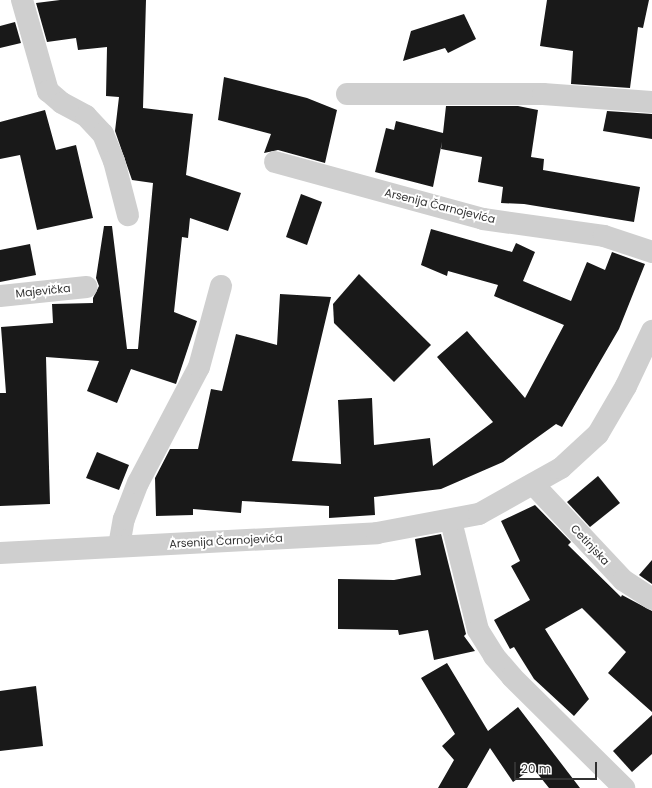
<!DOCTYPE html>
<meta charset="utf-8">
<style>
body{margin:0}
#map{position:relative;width:652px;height:788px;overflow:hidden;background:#fff;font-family:Poppins,sans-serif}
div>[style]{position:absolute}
.building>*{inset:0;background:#191919}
.minor>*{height:22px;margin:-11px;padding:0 11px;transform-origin:11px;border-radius:11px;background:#cfcfcf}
span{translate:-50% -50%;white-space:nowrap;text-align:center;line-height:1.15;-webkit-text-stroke:4px #fff;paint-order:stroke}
.street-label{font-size:11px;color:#323232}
.scale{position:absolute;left:514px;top:762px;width:83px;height:18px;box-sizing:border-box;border:2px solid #323232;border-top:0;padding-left:5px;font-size:12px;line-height:14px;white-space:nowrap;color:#323232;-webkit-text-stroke:3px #fff;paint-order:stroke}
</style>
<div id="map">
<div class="building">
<i style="clip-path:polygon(60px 0,146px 0,143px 108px,193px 114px,186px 175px,241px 193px,228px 231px,190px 218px,188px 238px,182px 237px,174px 312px,197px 321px,176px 384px,131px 369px,117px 403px,87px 391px,99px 361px,46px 357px,50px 504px,0 506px,0 393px,6px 393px,1px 327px,53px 323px,52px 304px,93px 303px,93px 298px,99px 286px,96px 278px,104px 226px,112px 226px,127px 349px,138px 349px,153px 183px,132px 180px,115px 131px,119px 97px,106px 96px,107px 47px,78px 50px,76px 38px,47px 42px,36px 3px)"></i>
<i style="clip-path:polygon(547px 0,649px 0,643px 28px,638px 27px,630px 88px,571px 84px,573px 51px,540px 46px)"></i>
<i style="clip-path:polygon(464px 14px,476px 39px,448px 53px,445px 48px,403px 61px,411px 31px)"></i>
<i style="clip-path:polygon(15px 22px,21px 43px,0 48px,0 26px)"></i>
<i style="clip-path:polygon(224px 77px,307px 98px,337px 110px,325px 163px,278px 150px,264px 153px,271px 134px,218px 120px)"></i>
<i style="clip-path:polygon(446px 106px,518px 106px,538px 110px,531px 157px,544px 159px,543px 170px,640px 187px,634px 222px,524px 204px,501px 203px,503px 187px,478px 182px,482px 157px,441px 149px,442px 142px,433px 187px,375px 172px,386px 128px,394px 130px,396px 121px,443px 133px)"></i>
<i style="clip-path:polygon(45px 110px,56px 150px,76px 145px,93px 218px,37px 230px,20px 155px,0 159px,0 122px)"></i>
<i style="clip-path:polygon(607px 111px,652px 114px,652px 139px,603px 131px)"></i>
<i style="clip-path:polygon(301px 194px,322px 202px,307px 245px,286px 237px)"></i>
<i style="clip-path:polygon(431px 229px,512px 252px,516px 243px,535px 252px,523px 281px,571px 301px,587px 262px,605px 270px,612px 252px,645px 264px,619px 329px,562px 427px,556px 424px,503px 462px,441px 489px,374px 497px,375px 515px,329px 518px,329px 506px,242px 501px,241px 513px,193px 509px,193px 515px,156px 516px,155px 478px,170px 449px,198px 449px,211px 389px,222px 391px,236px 334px,277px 345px,280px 294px,331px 297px,292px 461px,341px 464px,338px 400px,372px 398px,374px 445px,430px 438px,433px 466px,493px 422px,437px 357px,467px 331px,525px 398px,564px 325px,494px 296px,498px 285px,448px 271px,447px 276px,421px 265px)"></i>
<i style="clip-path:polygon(30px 244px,36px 275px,0 282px,0 250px)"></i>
<i style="clip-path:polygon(359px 274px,431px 345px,394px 382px,334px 323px,333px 304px)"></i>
<i style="clip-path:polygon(97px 452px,129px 465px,119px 490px,86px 478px)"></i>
<i style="clip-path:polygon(598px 476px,620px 503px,590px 527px,567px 502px)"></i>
<i style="clip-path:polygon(535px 505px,571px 542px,568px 545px,621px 597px,622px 595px,652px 611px,652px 712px,608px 673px,626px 652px,582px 608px,545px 629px,589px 699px,574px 716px,534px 679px,514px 647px,510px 649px,494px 620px,530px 600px,511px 566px,520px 561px,501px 521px)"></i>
<i style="clip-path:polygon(441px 534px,466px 634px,464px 636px,475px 651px,434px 660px,428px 630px,399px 635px,398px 630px,338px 629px,338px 579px,394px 580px,421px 575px,415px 539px)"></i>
<i style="clip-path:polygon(652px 560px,652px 584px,639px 575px)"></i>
<i style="clip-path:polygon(447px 663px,488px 731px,518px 707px,580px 788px,549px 788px,533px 768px,513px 782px,490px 748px,467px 788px,438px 788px,454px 760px,442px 746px,455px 734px,421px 678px)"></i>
<i style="clip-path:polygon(36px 686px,43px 746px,0 751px,0 691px)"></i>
<i style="clip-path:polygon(652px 715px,652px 754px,632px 772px,613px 751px)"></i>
</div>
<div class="minor">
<i style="left:22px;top:0;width:95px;rotate:74.1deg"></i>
<i style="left:48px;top:91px;width:18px;rotate:41deg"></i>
<i style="left:62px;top:103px;width:27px;rotate:28deg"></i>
<i style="left:86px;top:116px;width:25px;rotate:47deg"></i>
<i style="left:103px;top:134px;width:29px;rotate:68deg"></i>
<i style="left:114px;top:161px;width:56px;rotate:75.5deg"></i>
<i style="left:347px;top:94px;width:196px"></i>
<i style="left:543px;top:94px;width:109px;rotate:4.2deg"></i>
<i style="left:275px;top:162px;width:216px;rotate:15.3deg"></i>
<i style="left:483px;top:219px;width:122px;rotate:8deg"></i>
<i style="left:604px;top:236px;width:51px;rotate:18.4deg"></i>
<i style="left:0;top:296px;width:87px;rotate:-5.9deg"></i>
<i style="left:533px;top:484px;width:132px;rotate:46.8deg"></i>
<i style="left:623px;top:580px;width:35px;rotate:33deg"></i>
<i style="left:451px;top:521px;width:112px;rotate:76.1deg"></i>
<i style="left:478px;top:630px;width:31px;rotate:58deg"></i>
<i style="left:494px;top:656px;width:28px;rotate:49deg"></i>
<i style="left:512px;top:677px;width:158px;rotate:44.7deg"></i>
<i style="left:119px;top:546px;width:27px;rotate:-80deg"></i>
<i style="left:124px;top:519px;width:39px;rotate:-69deg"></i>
<i style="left:138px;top:483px;width:131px;rotate:-62.3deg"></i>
<i style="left:199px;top:367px;width:84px;rotate:-74.8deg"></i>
<i style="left:0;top:553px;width:378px;rotate:-3deg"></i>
<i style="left:377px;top:533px;width:104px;rotate:-10.6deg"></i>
<i style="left:479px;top:514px;width:94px;rotate:-29.3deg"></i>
<i style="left:561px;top:468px;width:50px;rotate:-42.6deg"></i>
<i style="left:598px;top:434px;width:56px;rotate:-59.7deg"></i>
<i style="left:626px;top:386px;width:61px;rotate:-64.7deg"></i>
</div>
<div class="street-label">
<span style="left:440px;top:206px;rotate:14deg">Arsenija Čarnojevića</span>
<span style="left:43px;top:291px;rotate:-6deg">Majevička</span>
<span style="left:226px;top:541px;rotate:-3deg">Arsenija Čarnojevića</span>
<span style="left:590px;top:545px;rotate:47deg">Cetinjska</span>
</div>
<div class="scale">20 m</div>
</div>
